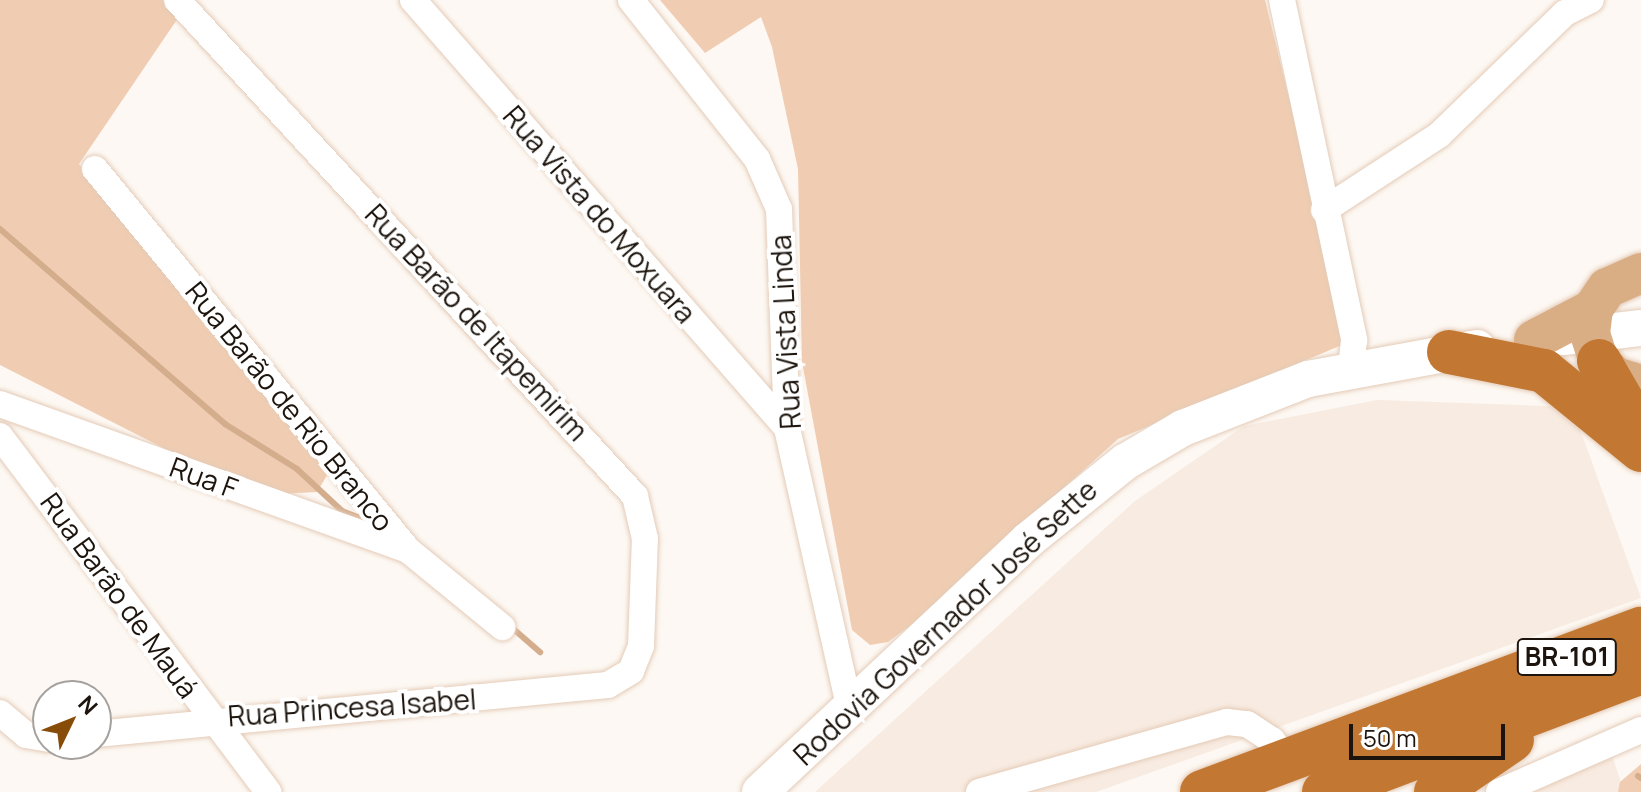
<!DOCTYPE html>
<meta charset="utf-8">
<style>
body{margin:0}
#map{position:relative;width:1641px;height:792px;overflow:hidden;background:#fdf8f3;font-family:Manrope,sans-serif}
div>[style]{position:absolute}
.built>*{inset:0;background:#f8ebe1}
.green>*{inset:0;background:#f0cdb2}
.stream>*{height:6px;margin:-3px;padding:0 3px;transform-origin:3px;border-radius:3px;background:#d4ad8d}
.roads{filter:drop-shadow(0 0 2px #e4cbb7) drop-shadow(0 0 2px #e4cbb7)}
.street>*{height:26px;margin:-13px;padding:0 13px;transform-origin:13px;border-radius:13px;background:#fff}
.secondary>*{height:36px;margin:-18px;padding:0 18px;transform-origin:18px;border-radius:18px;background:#fff}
.primary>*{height:40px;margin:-20px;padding:0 20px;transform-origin:20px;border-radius:20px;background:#daae84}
.highway>*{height:44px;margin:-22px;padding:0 22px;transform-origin:22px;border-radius:22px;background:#c27832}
span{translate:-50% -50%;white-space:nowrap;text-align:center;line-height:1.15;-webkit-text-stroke:8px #fff;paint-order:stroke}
.shield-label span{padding:2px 6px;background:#fff;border:2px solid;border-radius:6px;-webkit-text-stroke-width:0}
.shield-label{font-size:26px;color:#1c140d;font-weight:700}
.street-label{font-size:28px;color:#1c140d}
.north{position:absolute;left:32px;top:680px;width:80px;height:80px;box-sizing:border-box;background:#fff;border:2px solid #a4a19e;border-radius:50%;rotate:47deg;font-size:22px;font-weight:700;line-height:32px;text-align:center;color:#1c140d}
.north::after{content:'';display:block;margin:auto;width:28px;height:36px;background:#884c09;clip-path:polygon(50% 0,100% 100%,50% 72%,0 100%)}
.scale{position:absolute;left:1349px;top:724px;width:156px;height:36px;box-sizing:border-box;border:4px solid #1c140d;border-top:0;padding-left:10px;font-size:24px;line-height:28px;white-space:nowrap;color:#1c140d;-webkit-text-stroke:6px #fff;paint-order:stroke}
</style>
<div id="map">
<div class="built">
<i style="clip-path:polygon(1377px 400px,1572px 407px,1641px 598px,1096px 792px,815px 792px,1135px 501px,1244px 426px)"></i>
<i style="clip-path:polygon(1611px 752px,1624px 792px,1509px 792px)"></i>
</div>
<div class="green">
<i style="clip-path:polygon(0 0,163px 0,178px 18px,79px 164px,332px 467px,317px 492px,256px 495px,0 365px)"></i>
<i style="clip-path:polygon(660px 0,1265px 0,1349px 342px,1118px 439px,911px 625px,888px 642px,870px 645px,852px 630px,802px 362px,798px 169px,772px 47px,761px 17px,705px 53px)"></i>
<i style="clip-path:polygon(1641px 764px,1641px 792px,1618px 792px,1620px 782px)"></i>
</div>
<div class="stream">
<i style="left:0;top:229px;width:298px;rotate:40.9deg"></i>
<i style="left:225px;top:424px;width:85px;rotate:32deg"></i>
<i style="left:297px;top:469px;width:62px;rotate:43deg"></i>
<i style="left:342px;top:511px;width:34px;rotate:21deg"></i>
<i style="left:510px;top:626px;width:40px;rotate:41deg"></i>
<i style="left:1638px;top:776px;width:4px;rotate:34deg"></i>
</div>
<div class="roads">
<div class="street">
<i style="left:413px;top:0;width:568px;rotate:48.85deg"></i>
<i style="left:631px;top:0;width:203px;rotate:51.6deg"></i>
<i style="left:757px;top:159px;width:55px;rotate:66.3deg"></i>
<i style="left:779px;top:209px;width:219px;rotate:87.9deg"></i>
<i style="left:787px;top:428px;width:285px;rotate:77.4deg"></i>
<i style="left:1282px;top:0;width:348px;rotate:78deg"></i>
<i style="left:1354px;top:340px;width:30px;rotate:96deg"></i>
<i style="left:95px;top:169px;width:493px;rotate:50.6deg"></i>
<i style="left:408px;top:550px;width:122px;rotate:39.3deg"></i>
<i style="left:1324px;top:210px;width:137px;rotate:-33.1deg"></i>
<i style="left:1439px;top:135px;width:175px;rotate:-44.1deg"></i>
<i style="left:1565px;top:13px;width:29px;rotate:-27deg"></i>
<i style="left:0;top:404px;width:432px;rotate:19.7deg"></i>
<i style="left:0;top:436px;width:446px;rotate:53deg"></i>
<i style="left:0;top:713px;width:34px;rotate:40deg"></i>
<i style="left:26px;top:735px;width:22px;rotate:10deg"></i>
<i style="left:96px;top:734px;width:514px;rotate:-5.47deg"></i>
<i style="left:608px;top:685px;width:27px;rotate:-31deg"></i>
<i style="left:631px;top:671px;width:27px;rotate:-68deg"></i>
<i style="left:641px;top:646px;width:107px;rotate:-87.9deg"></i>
<i style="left:645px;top:539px;width:44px;rotate:-103.1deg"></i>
<i style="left:635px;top:496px;width:675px;rotate:-132.72deg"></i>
<i style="left:979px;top:792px;width:258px;rotate:-15.8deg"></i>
<i style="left:1227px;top:722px;width:20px;rotate:6deg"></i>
<i style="left:1247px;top:724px;width:30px;rotate:33deg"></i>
<i style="left:1272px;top:740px;width:26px;rotate:54deg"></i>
<i style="left:1499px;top:792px;width:155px;rotate:-23.6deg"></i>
</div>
<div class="secondary">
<i style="left:1563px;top:337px;width:79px;rotate:-6.6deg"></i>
<i style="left:760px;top:792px;width:366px;rotate:-43.2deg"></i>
<i style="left:1027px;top:541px;width:126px;rotate:-38.9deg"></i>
<i style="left:1125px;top:462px;width:67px;rotate:-30.4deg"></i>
<i style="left:1183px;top:428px;width:134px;rotate:-21.4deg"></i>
<i style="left:1308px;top:379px;width:172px;rotate:-10.4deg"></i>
</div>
<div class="primary">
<i style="left:1641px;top:273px;width:37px;rotate:156deg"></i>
<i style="left:1607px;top:288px;width:25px;rotate:124deg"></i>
<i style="left:1593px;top:309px;width:25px;rotate:97deg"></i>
<i style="left:1590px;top:334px;width:28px;rotate:72deg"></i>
<i style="left:1599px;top:361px;width:23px;rotate:45deg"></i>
<i style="left:1615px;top:377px;width:27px;rotate:17deg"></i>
<i style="left:1534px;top:340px;width:67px;rotate:-27.7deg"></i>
</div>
<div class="highway">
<i style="left:1449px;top:352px;width:97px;rotate:11.3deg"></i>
<i style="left:1544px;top:371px;width:125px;rotate:39.2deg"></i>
<i style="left:1599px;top:361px;width:82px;rotate:60deg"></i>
<i style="left:1202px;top:792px;width:468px;rotate:-20.4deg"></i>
<i style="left:1324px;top:792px;width:339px;rotate:-20.7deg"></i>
<i style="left:1436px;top:792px;width:92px;rotate:-34.4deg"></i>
</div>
</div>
<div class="shield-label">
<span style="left:1567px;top:657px">BR-101</span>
</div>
<div class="street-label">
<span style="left:600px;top:214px;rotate:49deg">Rua Vista do Moxuara</span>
<span style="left:477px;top:322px;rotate:47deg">Rua Barão de Itapemirim</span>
<span style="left:785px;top:332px;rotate:-93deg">Rua Vista Linda</span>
<span style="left:290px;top:406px;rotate:51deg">Rua Barão de Rio Branco</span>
<span style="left:204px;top:477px;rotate:20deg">Rua F</span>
<span style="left:120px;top:595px;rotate:54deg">Rua Barão de Mauá</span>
<span style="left:945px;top:622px;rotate:-43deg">Rodovia Governador José Sette</span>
<span style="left:352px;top:707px;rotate:-4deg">Rua Princesa Isabel</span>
</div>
<div class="north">N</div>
<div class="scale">50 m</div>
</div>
